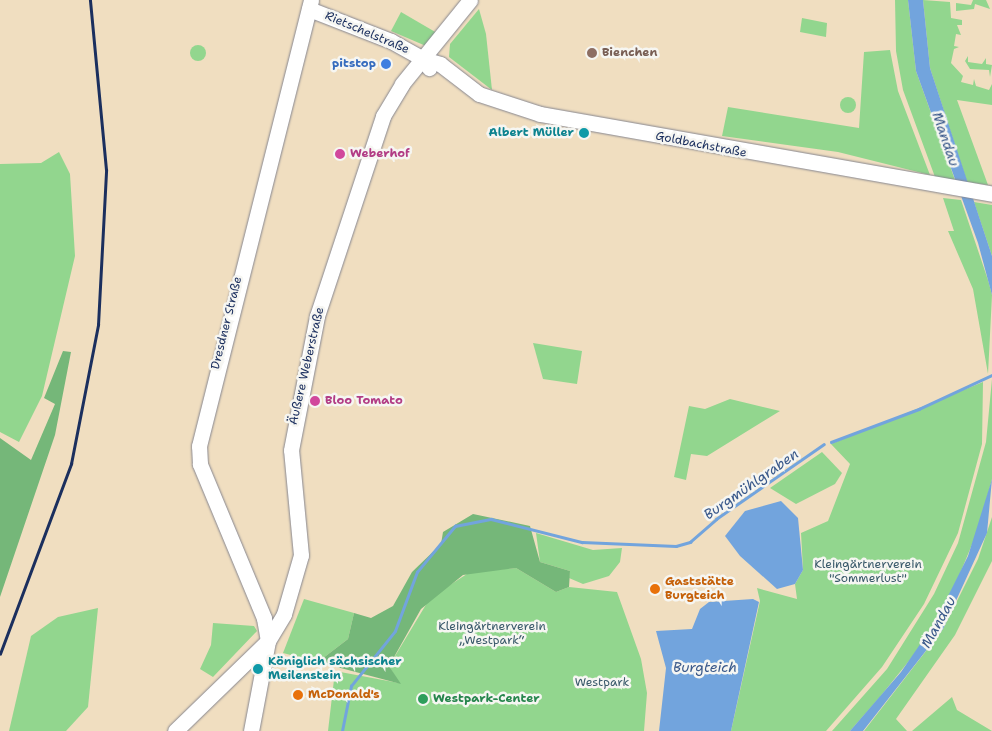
<!DOCTYPE html>
<meta charset="utf-8">
<style>
body{margin:0}
#map{position:relative;width:992px;height:731px;overflow:hidden;background:#f0dec0;font-family:"Shantell Sans",sans-serif}
div>[style]{position:absolute}
.green>*{inset:0;background:#92d68e}
.round{border-radius:50%}
.forest>*{inset:0;background:#75b779}
.water>*{inset:0;background:#72a4dd}
.stream>*{height:2.5px;margin:-1.25px;padding:0 1.25px;transform-origin:1.25px;border-radius:1.25px;background:#72a4dd}
.roads{filter:drop-shadow(0 0 1px #86868f) drop-shadow(0 0 1px #86868f)}
.major>*{height:15px;margin:-7.5px;padding:0 7.5px;transform-origin:7.5px;border-radius:7.5px;background:#fff}
.rail>*{height:2.5px;margin:-1.25px;padding:0 1.25px;transform-origin:1.25px;border-radius:1.25px;background:#1b2f5e}
.dots>*{width:14px;height:14px;translate:-50% -50%;box-sizing:border-box;border:2px solid #f6f6f2;border-radius:50%}
span{translate:-50% -50%;white-space:nowrap;text-align:center;line-height:1.15;-webkit-text-stroke:5px #f6f6f2;paint-order:stroke}
.street-label{font-size:12px;color:#1b2f5e}
.education-label{font-size:12px;color:#785e54;font-weight:700}
.left{translate:0 -50%;text-align:left}
.shop-label{font-size:12px;color:#366cbe;font-weight:700}
.right{translate:-100% -50%;text-align:right}
.culture-label{font-size:12px;color:#0d838f;font-weight:700}
.hotel-label{font-size:12px;color:#b23c85;font-weight:700}
.park-label{font-size:12px;color:#39596a}
.food-label{font-size:12px;color:#c56008;font-weight:700}
.leisure-label{font-size:12px;color:#27864d;font-weight:700}
.water-label{font-size:14px;color:#39588a;font-style:italic}
</style>
<div id="map">
<div class="green">
<i style="clip-path:polygon(895px 0,908px 0,916px 71px,955px 180px,935px 177px,903px 90px,896px 51px)"></i>
<i style="clip-path:polygon(923px 0,950px 2px,951px 18px,962px 20px,962px 25px,957px 25px,961px 35px,956px 34px,954px 46px,959px 47px,954px 49px,951px 63px,963px 76px,961px 82px,973px 85px,974px 79px,976px 86px,989px 90px,992px 84px,992px 105px,957px 100px,988px 185px,967px 182px,930px 68px)"></i>
<i style="clip-path:polygon(973px 0,986px 0,990px 9px,975px 4px,974px 9px,956px 11px,956px 3px,971px 5px)"></i>
<i style="clip-path:polygon(479px 9px,486px 34px,492px 90px,449px 57px,450px 44px)"></i>
<i style="clip-path:polygon(401px 12px,437px 33px,426px 46px,391px 31px)"></i>
<i style="clip-path:polygon(802px 18px,827px 23px,826px 37px,800px 32px)"></i>
<i class="round" style="left:190px;top:45px;width:16px;height:16px"></i>
<i style="clip-path:polygon(890px 50px,898px 91px,930px 175px,838px 152px,722px 136px,728px 107px,859px 128px,864px 52px)"></i>
<i style="clip-path:polygon(968px 56px,968px 62px,982px 64px,986px 58px,986px 64px,992px 65px,990px 77px,989px 70px,970px 69px,965px 61px)"></i>
<i class="round" style="left:840px;top:97px;width:16px;height:16px"></i>
<i style="clip-path:polygon(59px 152px,70px 174px,75px 256px,42px 396px,19px 442px,0 432px,0 164px,41px 163px)"></i>
<i style="clip-path:polygon(943px 198px,961px 200px,988px 280px,992px 295px,988px 374px,973px 289px,948px 231px,954px 231px)"></i>
<i style="clip-path:polygon(974px 202px,992px 205px,992px 256px)"></i>
<i style="clip-path:polygon(533px 343px,582px 351px,577px 384px,543px 379px)"></i>
<i style="clip-path:polygon(992px 379px,992px 479px,978px 530px,954px 588px,921px 646px,879px 698px,850px 731px,832px 731px,887px 669px,934px 594px,958px 543px,986px 442px)"></i>
<i style="clip-path:polygon(983px 382px,982px 444px,958px 533px,924px 604px,882px 667px,826px 731px,731px 731px,760px 601px,757px 588px,797px 599px,795px 584px,803px 570px,801px 533px,828px 521px,850px 464px,831px 444px)"></i>
<i style="clip-path:polygon(730px 399px,780px 411px,707px 456px,691px 454px,686px 480px,674px 477px,689px 406px,705px 409px)"></i>
<i style="clip-path:polygon(822px 452px,842px 473px,835px 484px,796px 504px,770px 488px)"></i>
<i style="clip-path:polygon(992px 517px,992px 561px,955px 635px,896px 719px,907px 731px,864px 731px,943px 629px,978px 559px)"></i>
<i style="clip-path:polygon(536px 533px,593px 550px,622px 548px,620px 562px,609px 576px,583px 584px,569px 578px,570px 571px,540px 562px)"></i>
<i style="clip-path:polygon(516px 568px,556px 592px,569px 587px,617px 592px,641px 659px,647px 693px,644px 731px,328px 731px,335px 671px,399px 683px,389px 666px,430px 598px,470px 572px)"></i>
<i style="clip-path:polygon(304px 599px,354px 613px,348px 639px,318px 662px,283px 653px)"></i>
<i style="clip-path:polygon(98px 608px,88px 707px,66px 731px,9px 731px,31px 636px,58px 617px)"></i>
<i style="clip-path:polygon(213px 623px,254px 626px,257px 631px,213px 677px,200px 669px,211px 645px)"></i>
<i style="clip-path:polygon(952px 697px,957px 710px,992px 731px,912px 731px)"></i>
</div>
<div class="forest">
<i style="clip-path:polygon(63px 351px,71px 352px,55px 435px,0 597px,0 438px,31px 460px,55px 404px,44px 398px)"></i>
<i style="clip-path:polygon(473px 514px,530px 526px,540px 562px,570px 571px,569px 587px,556px 592px,516px 568px,463px 575px,421px 609px,389px 666px,401px 684px,318px 662px,348px 639px,354px 613px,371px 618px,393px 606px,412px 572px,441px 544px,443px 532px)"></i>
</div>
<div class="water">
<i style="clip-path:polygon(908px 0,923px 0,930px 68px,992px 256px,992px 295px,978px 243px,916px 71px)"></i>
<i style="clip-path:polygon(992px 479px,987px 533px,943px 629px,863px 731px,850px 731px,901px 672px,934px 624px,968px 556px)"></i>
<i style="clip-path:polygon(781px 501px,798px 518px,803px 570px,795px 584px,777px 589px,740px 556px,725px 536px,745px 511px)"></i>
<i style="clip-path:polygon(753px 599px,759px 602px,731px 731px,659px 731px,666px 668px,656px 631px,692px 629px,700px 609px,709px 602px)"></i>
</div>
<div class="stream">
<i style="left:831px;top:442px;width:94px;rotate:-20.6deg"></i>
<i style="left:919px;top:409px;width:81px;rotate:-25deg"></i>
<i style="left:342px;top:731px;width:46px;rotate:-78.7deg"></i>
<i style="left:351px;top:686px;width:70px;rotate:-51.3deg"></i>
<i style="left:395px;top:631px;width:63px;rotate:-69.6deg"></i>
<i style="left:417px;top:572px;width:60px;rotate:-50.4deg"></i>
<i style="left:455px;top:526px;width:37px;rotate:-11deg"></i>
<i style="left:491px;top:519px;width:94px;rotate:14.2deg"></i>
<i style="left:582px;top:542px;width:94px;rotate:2.4deg"></i>
<i style="left:676px;top:546px;width:15px;rotate:-16deg"></i>
<i style="left:690px;top:542px;width:35px;rotate:-41deg"></i>
<i style="left:716px;top:519px;width:131px;rotate:-34.8deg"></i>
</div>
<div class="roads">
<div class="major">
<i style="left:309px;top:9px;width:88px;rotate:21.3deg"></i>
<i style="left:391px;top:41px;width:37px;rotate:29deg"></i>
<i style="left:423px;top:59px;width:11px;rotate:56deg"></i>
<i style="left:423px;top:59px;width:18px;rotate:16deg"></i>
<i style="left:440px;top:64px;width:49px;rotate:37.6deg"></i>
<i style="left:479px;top:94px;width:64px;rotate:18.2deg"></i>
<i style="left:540px;top:114px;width:459px;rotate:10deg"></i>
<i style="left:268px;top:641px;width:23px;rotate:-100deg"></i>
<i style="left:264px;top:618px;width:167px;rotate:-112.6deg"></i>
<i style="left:200px;top:464px;width:18px;rotate:-93deg"></i>
<i style="left:199px;top:446px;width:460px;rotate:-75.9deg"></i>
<i style="left:175px;top:731px;width:129px;rotate:-44.1deg"></i>
<i style="left:251px;top:731px;width:92px;rotate:-79.3deg"></i>
<i style="left:268px;top:641px;width:31px;rotate:-59deg"></i>
<i style="left:284px;top:614px;width:61px;rotate:-73.9deg"></i>
<i style="left:301px;top:555px;width:105px;rotate:-95.4deg"></i>
<i style="left:291px;top:450px;width:136px;rotate:-79deg"></i>
<i style="left:317px;top:316px;width:211px;rotate:-71.7deg"></i>
<i style="left:383px;top:116px;width:37px;rotate:-59deg"></i>
<i style="left:402px;top:84px;width:108px;rotate:-51deg"></i>
</div>
</div>
<div class="rail">
<i style="left:0;top:654px;width:203px;rotate:-69.5deg"></i>
<i style="left:71px;top:464px;width:142px;rotate:-79deg"></i>
<i style="left:98px;top:325px;width:155px;rotate:-87deg"></i>
<i style="left:106px;top:170px;width:171px;rotate:-95.4deg"></i>
</div>
<div class="dots">
<i style="left:592px;top:53px;background:#8d6e63"></i>
<i style="left:386px;top:64px;background:#3f7fe0"></i>
<i style="left:584px;top:133px;background:#0f9aa8"></i>
<i style="left:340px;top:154px;background:#d1479c"></i>
<i style="left:315px;top:401px;background:#d1479c"></i>
<i style="left:655px;top:589px;background:#e8710a"></i>
<i style="left:258px;top:669px;background:#0f9aa8"></i>
<i style="left:298px;top:695px;background:#e8710a"></i>
<i style="left:423px;top:699px;background:#2e9e5b"></i>
</div>
<div class="street-label">
<span style="left:367px;top:33px;rotate:23deg">Rietschelstraße</span>
<span style="left:701px;top:145px;rotate:11deg">Goldbachstraße</span>
<span style="left:227px;top:323px;rotate:-76deg">Dresdner Straße</span>
<span style="left:307px;top:366px;rotate:-77deg">Äußere Weberstraße</span>
</div>
<div class="education-label">
<span class="left" style="left:602px;top:53px">Bienchen</span>
</div>
<div class="shop-label">
<span class="right" style="left:376px;top:64px">pitstop</span>
</div>
<div class="culture-label">
<span class="right" style="left:574px;top:133px">Albert Müller</span>
<span class="left" style="left:268px;top:669px">Königlich sächsischer<br>Meilenstein</span>
</div>
<div class="hotel-label">
<span class="left" style="left:350px;top:154px">Weberhof</span>
<span class="left" style="left:325px;top:401px">Bloo Tomato</span>
</div>
<div class="park-label">
<span style="left:868px;top:572px">Kleingärtnerverein<br>"Sommerlust"</span>
<span style="left:492px;top:634px">Kleingärtnerverein<br>„Westpark“</span>
<span style="left:602px;top:683px">Westpark</span>
</div>
<div class="food-label">
<span class="left" style="left:665px;top:589px">Gaststätte<br>Burgteich</span>
<span class="left" style="left:308px;top:695px">McDonald's</span>
</div>
<div class="leisure-label">
<span class="left" style="left:433px;top:699px">Westpark-Center</span>
</div>
<div class="water-label">
<span style="left:946px;top:139px;rotate:71deg">Mandau</span>
<span style="left:751px;top:484px;rotate:-35deg">Burgmühlgraben</span>
<span style="left:938px;top:622px;rotate:-61deg">Mandau</span>
<span style="left:705px;top:667px">Burgteich</span>
</div>
</div>
